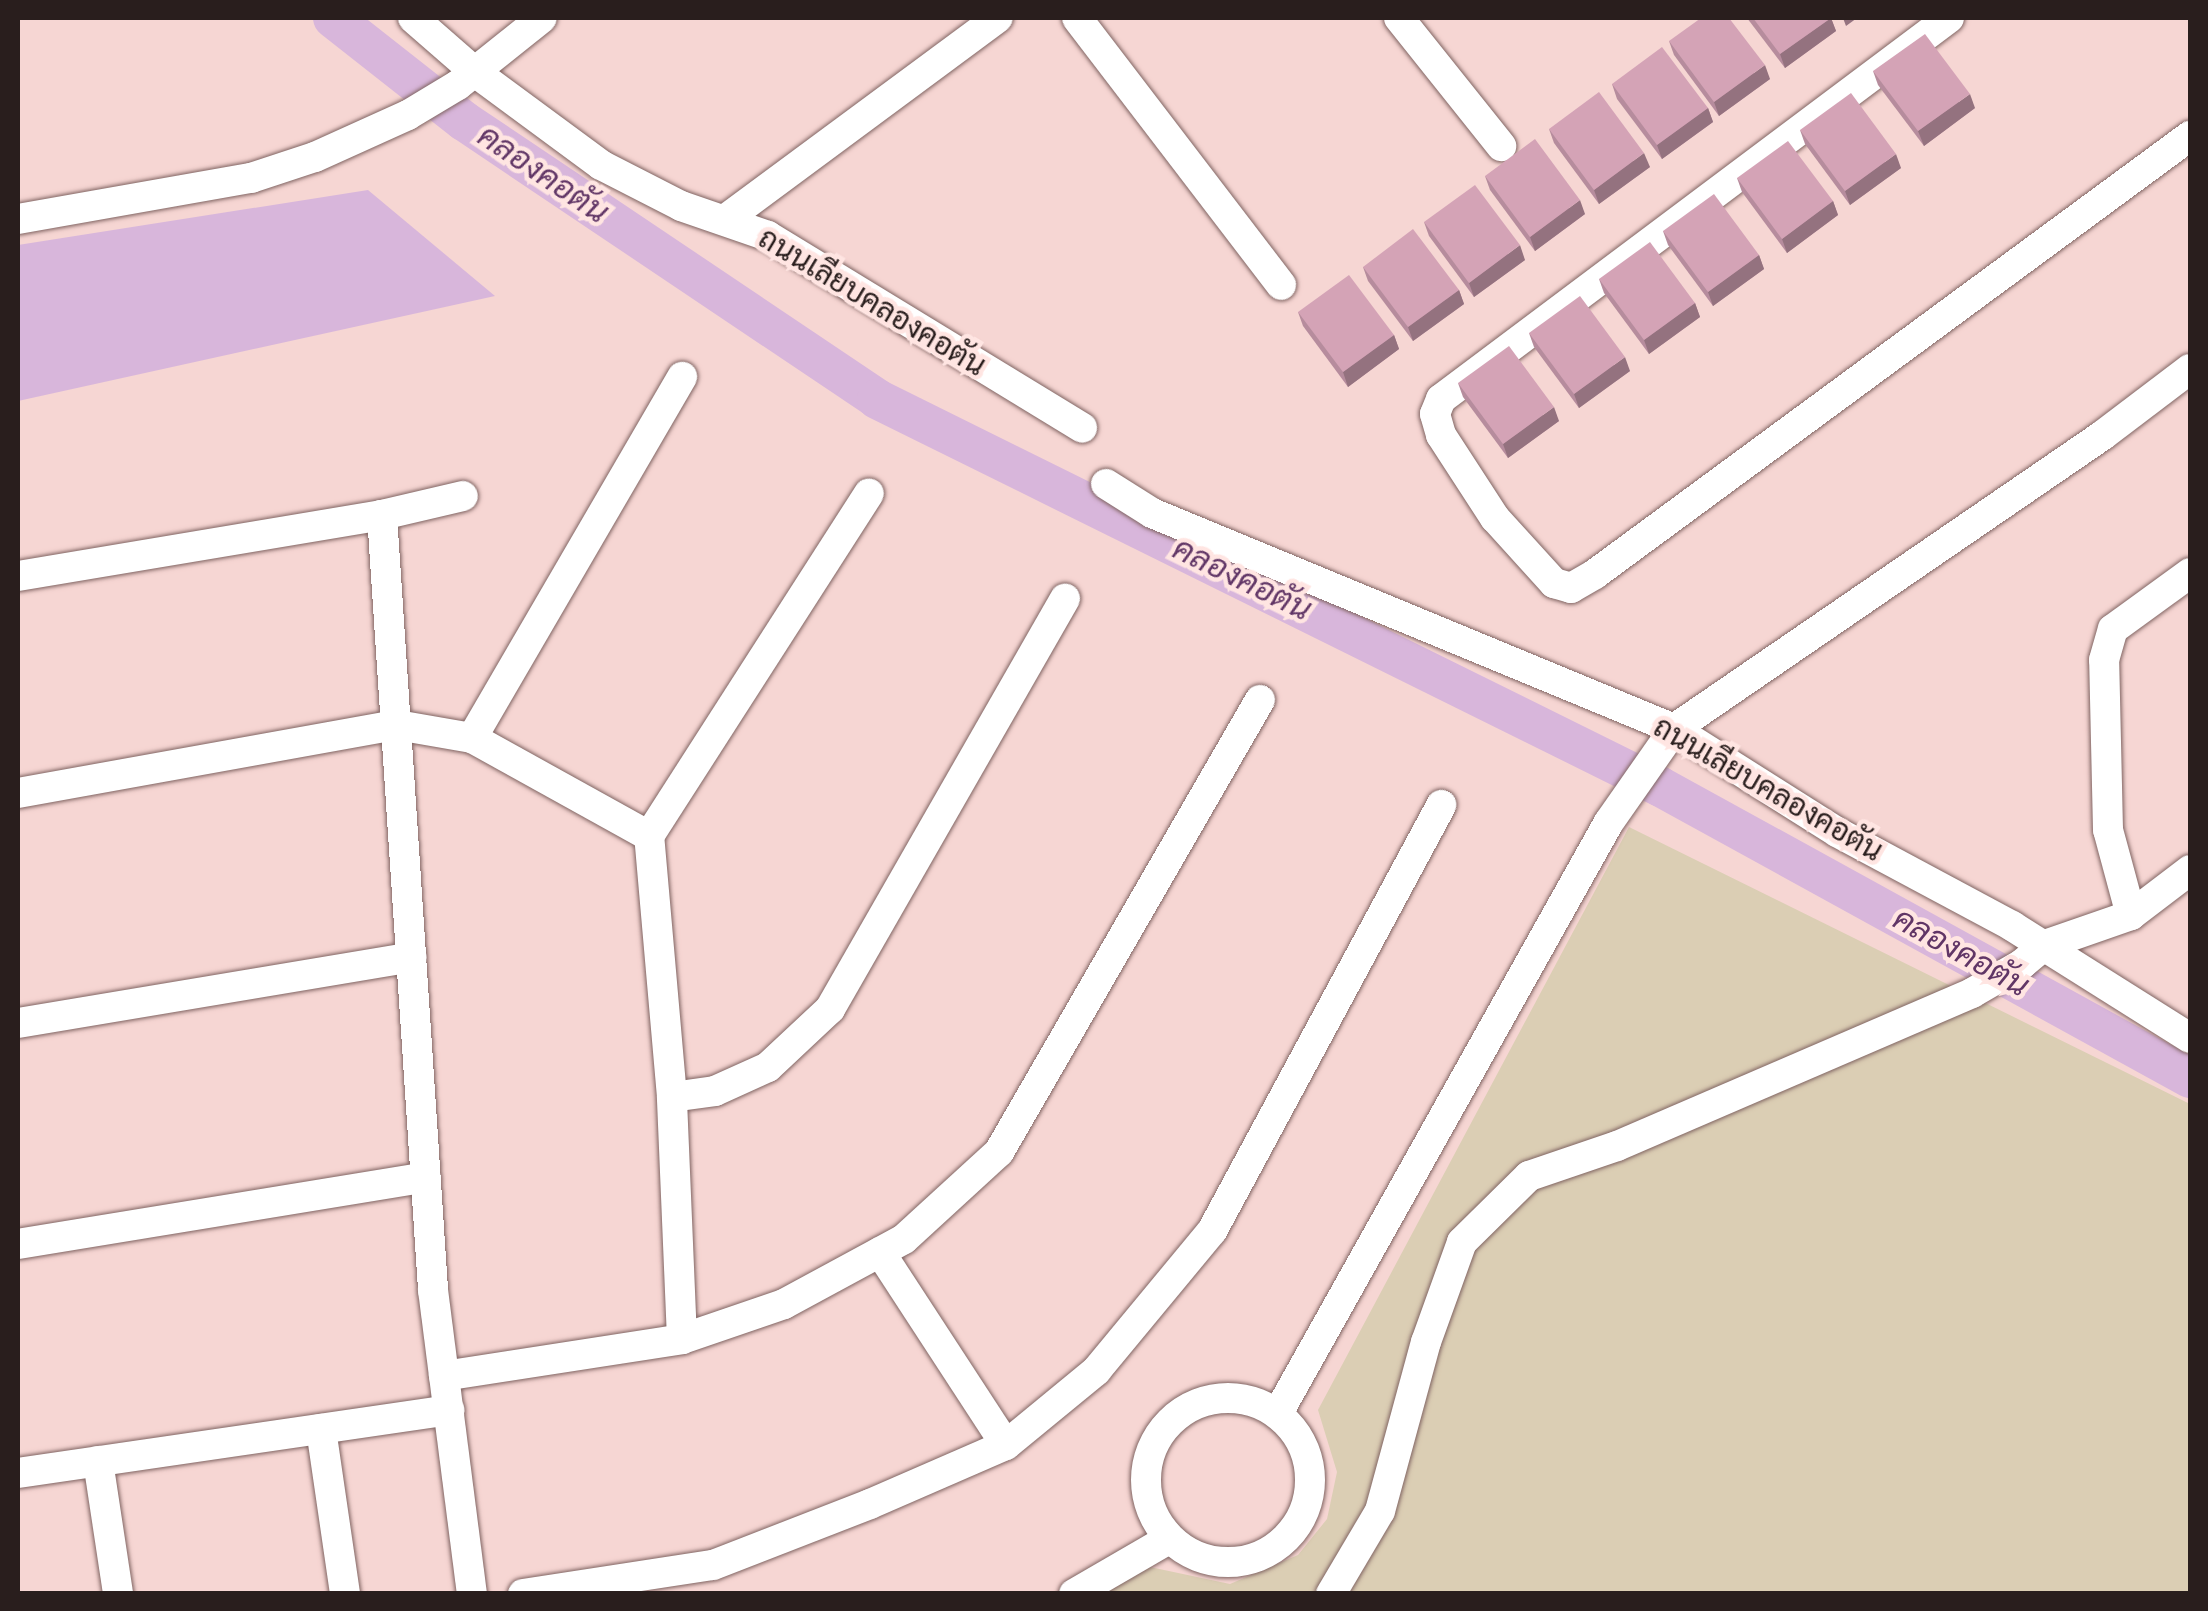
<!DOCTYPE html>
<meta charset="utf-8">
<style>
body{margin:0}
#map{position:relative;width:2208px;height:1611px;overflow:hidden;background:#f6d6d3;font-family:"Fira Sans Condensed",Sarabun,sans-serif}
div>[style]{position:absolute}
.green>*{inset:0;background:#dbceb4}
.water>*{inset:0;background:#d8b6db}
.canal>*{height:40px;margin:-20px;padding:0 20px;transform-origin:20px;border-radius:20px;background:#d8b6db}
.roads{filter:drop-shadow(0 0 2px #806462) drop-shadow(0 0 2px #806462)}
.minor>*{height:30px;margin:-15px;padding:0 15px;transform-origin:15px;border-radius:15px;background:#fff}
.minor>.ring{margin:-15px;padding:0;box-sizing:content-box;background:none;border:30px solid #fff;border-radius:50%}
.wall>*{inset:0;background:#b68c9d}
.shaded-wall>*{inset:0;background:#94727f}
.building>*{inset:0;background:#d4a3b6}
span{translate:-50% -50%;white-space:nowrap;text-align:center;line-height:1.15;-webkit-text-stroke:9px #ffe5e2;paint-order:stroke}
.street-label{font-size:30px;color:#291e1d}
.water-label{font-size:32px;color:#613666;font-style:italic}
.frame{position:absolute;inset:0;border:20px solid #291e1d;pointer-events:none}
</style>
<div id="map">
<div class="green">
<i style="clip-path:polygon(1629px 827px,2190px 1104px,2190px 1593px,1092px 1594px,1150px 1567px,1230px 1584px,1298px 1555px,1327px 1519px,1337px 1472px,1318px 1410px)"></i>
</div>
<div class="water">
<i style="clip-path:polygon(368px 190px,495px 296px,18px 401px,18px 245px)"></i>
</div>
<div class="canal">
<i style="left:333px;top:18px;width:167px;rotate:38.2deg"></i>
<i style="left:464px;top:121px;width:498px;rotate:33.9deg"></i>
<i style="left:877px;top:399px;width:873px;rotate:26.33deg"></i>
<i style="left:1659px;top:786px;width:606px;rotate:28.81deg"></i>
</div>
<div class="roads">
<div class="minor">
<i style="left:413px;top:18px;width:82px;rotate:41.1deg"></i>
<i style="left:475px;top:72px;width:157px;rotate:36.4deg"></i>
<i style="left:601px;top:165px;width:90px;rotate:27.1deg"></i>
<i style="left:681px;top:206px;width:92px;rotate:19deg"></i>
<i style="left:768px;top:236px;width:368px;rotate:31.4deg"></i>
<i style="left:1077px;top:18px;width:336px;rotate:52.6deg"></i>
<i style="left:1399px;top:18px;width:164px;rotate:51.4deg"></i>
<i style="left:1949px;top:18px;width:635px;rotate:143.13deg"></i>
<i style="left:1441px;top:399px;width:16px;rotate:112deg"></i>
<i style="left:1435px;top:414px;width:22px;rotate:74deg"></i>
<i style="left:1441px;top:435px;width:99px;rotate:57deg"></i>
<i style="left:1495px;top:518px;width:88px;rotate:47.8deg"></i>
<i style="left:1554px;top:583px;width:18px;rotate:16deg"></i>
<i style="left:1571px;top:588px;width:28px;rotate:-30deg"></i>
<i style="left:1595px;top:574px;width:739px;rotate:-36.36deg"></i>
<i style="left:18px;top:219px;width:237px;rotate:-10deg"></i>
<i style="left:251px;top:178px;width:67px;rotate:-18.2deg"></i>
<i style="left:315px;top:157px;width:102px;rotate:-24.3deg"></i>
<i style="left:408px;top:115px;width:58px;rotate:-31deg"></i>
<i style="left:458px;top:85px;width:107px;rotate:-38.6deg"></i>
<i style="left:726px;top:219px;width:338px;rotate:-36.5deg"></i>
<i style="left:1106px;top:484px;width:54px;rotate:32.2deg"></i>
<i style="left:1152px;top:513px;width:565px;rotate:22.48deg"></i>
<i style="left:1674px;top:729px;width:193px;rotate:32.3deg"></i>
<i style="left:1837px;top:832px;width:199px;rotate:28.2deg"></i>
<i style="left:2012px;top:926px;width:210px;rotate:32.2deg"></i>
<i style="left:382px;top:515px;width:83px;rotate:-13.2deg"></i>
<i style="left:18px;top:576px;width:369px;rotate:-9.5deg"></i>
<i style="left:382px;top:515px;width:777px;rotate:86.23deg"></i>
<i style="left:433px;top:1290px;width:306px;rotate:82.7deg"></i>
<i style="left:472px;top:738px;width:418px;rotate:-59.8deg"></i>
<i style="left:18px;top:793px;width:385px;rotate:-10.2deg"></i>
<i style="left:397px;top:725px;width:76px;rotate:9.8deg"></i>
<i style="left:472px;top:738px;width:202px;rotate:29deg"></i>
<i style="left:2131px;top:915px;width:88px;rotate:-105.1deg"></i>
<i style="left:2108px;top:830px;width:170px;rotate:-91.3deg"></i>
<i style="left:2104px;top:660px;width:32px;rotate:-74deg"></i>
<i style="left:2113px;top:629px;width:95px;rotate:-36deg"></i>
<i style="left:18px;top:1023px;width:399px;rotate:-9.5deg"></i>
<i style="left:672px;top:1097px;width:43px;rotate:-7.9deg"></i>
<i style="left:715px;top:1091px;width:58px;rotate:-24.4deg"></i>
<i style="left:768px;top:1067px;width:85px;rotate:-43.1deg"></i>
<i style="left:830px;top:1009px;width:473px;rotate:-60.2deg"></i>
<i style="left:18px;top:1244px;width:413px;rotate:-9.3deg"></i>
<i style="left:880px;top:1252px;width:230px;rotate:56.9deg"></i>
<i style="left:682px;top:1339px;width:242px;rotate:-92.4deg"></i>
<i style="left:672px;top:1097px;width:262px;rotate:-95deg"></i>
<i style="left:649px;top:836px;width:407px;rotate:-57.3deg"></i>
<i style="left:444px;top:1376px;width:241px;rotate:-8.8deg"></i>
<i style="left:682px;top:1339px;width:108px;rotate:-18.9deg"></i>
<i style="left:784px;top:1304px;width:136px;rotate:-28.4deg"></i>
<i style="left:904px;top:1239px;width:129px;rotate:-42.5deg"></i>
<i style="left:999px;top:1152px;width:522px;rotate:-60deg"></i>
<i class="ring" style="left:1146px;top:1398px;width:134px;height:134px"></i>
<i style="left:1278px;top:1413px;width:677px;rotate:-60.75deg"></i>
<i style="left:1609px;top:822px;width:113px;rotate:-55deg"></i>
<i style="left:1674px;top:729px;width:520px;rotate:-34.42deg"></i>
<i style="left:2103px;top:435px;width:109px;rotate:-37.2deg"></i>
<i style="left:321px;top:1429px;width:167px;rotate:81.7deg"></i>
<i style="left:98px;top:1461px;width:134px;rotate:81.4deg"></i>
<i style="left:18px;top:1473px;width:436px;rotate:-8.3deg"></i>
<i style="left:523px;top:1594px;width:192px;rotate:-8.7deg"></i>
<i style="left:713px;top:1565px;width:168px;rotate:-21.2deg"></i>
<i style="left:870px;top:1504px;width:148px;rotate:-23.5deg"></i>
<i style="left:1006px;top:1445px;width:117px;rotate:-39.4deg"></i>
<i style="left:1096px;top:1371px;width:182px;rotate:-50.4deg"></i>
<i style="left:1212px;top:1231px;width:484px;rotate:-61.7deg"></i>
<i style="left:1074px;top:1594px;width:110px;rotate:-30.1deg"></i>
<i style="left:1331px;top:1594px;width:96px;rotate:-59.4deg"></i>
<i style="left:1380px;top:1511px;width:175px;rotate:-74.8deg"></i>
<i style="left:1426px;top:1342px;width:106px;rotate:-70.2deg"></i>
<i style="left:1462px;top:1242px;width:94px;rotate:-44.6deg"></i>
<i style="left:1529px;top:1176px;width:93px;rotate:-18.8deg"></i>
<i style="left:1617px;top:1146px;width:387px;rotate:-23.3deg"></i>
<i style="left:1972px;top:993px;width:58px;rotate:-30.1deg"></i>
<i style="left:2022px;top:964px;width:30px;rotate:-40deg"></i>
<i style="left:2045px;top:945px;width:91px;rotate:-19.2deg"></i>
<i style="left:2131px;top:915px;width:74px;rotate:-37.3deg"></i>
</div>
</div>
<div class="wall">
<i style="clip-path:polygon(1747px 18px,1831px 18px,1836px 31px,1785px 68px)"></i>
<i style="clip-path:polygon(1669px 41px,1770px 79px,1719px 116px,1674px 55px)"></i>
<i style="clip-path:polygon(1873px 71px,1975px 108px,1924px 146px,1878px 85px)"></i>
<i style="clip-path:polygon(1612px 84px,1708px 108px,1713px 122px,1662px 159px,1617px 99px)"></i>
<i style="clip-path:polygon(1549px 129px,1650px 167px,1599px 204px,1554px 143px)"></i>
<i style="clip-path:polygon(1800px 130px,1901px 168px,1850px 205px,1805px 144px)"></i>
<i style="clip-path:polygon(1485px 176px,1585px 214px,1535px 251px,1490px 190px)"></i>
<i style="clip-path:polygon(1737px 178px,1833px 201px,1838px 215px,1787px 253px,1742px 192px)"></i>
<i style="clip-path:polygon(1424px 222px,1525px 260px,1474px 297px,1429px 236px)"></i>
<i style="clip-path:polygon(1663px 231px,1759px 255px,1764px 269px,1713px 306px,1668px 245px)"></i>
<i style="clip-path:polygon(1363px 267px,1459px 290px,1464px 304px,1413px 341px,1368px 281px)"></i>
<i style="clip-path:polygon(1599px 279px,1695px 303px,1700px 317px,1649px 354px,1604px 293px)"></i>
<i style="clip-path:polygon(1298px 312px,1394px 335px,1399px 349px,1348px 387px,1303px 326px)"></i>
<i style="clip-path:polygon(1529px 333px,1630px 371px,1579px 408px,1534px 347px)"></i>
<i style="clip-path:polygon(1458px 383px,1559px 421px,1508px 458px,1463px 397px)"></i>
</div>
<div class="shaded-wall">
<i style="clip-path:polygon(1831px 18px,1836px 31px,1785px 68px,1780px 54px)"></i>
<i style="clip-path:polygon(1843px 18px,1857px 18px,1846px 26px)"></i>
<i style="clip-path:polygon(1765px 65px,1770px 79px,1719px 116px,1714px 102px)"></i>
<i style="clip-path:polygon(1970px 94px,1975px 108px,1924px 146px,1918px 131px)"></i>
<i style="clip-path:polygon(1708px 108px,1713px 122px,1662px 159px,1657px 145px)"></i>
<i style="clip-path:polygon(1644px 153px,1650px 167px,1599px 204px,1594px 190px)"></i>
<i style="clip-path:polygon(1896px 154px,1901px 168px,1850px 205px,1845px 191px)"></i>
<i style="clip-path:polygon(1580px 200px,1585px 214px,1535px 251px,1530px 237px)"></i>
<i style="clip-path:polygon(1833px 201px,1838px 215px,1787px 253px,1782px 239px)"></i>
<i style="clip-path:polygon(1520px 245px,1525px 260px,1474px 297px,1469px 283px)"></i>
<i style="clip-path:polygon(1759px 255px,1764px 269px,1713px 306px,1708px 292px)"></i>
<i style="clip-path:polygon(1459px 290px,1464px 304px,1413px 341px,1408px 327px)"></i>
<i style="clip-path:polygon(1695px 303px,1700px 317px,1649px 354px,1644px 340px)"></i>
<i style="clip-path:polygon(1394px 335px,1399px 349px,1348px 387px,1343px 372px)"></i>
<i style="clip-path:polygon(1625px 357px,1630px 371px,1579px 408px,1574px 394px)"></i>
<i style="clip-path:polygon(1554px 407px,1559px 421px,1508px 458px,1503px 444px)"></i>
</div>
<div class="building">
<i style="clip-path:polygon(1701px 18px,1729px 18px,1765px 65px,1714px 102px,1669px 41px)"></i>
<i style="clip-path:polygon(1753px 18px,1831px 18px,1780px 54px)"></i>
<i style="clip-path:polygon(1925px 34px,1970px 94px,1918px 131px,1873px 71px)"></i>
<i style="clip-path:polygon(1662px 47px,1708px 108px,1657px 145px,1612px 84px)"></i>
<i style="clip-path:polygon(1599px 92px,1644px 153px,1594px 190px,1549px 129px)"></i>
<i style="clip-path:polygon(1851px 93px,1896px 154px,1845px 191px,1800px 130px)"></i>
<i style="clip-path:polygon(1535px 139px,1580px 200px,1530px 237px,1485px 176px)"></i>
<i style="clip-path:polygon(1788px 141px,1833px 201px,1782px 239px,1737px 178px)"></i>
<i style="clip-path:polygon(1475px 185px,1520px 245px,1469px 283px,1424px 222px)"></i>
<i style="clip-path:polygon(1714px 194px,1759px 255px,1708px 292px,1663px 231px)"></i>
<i style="clip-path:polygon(1413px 229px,1459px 290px,1408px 327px,1363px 267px)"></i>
<i style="clip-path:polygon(1650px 242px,1695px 303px,1644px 340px,1599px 279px)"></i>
<i style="clip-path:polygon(1349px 275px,1394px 335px,1343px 372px,1298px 312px)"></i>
<i style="clip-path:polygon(1580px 296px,1625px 357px,1574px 394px,1529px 333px)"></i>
<i style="clip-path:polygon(1509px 346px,1554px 407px,1503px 444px,1458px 383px)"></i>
</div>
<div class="street-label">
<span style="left:872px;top:302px;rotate:31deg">ถนนเลียบคลองคอตัน</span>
<span style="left:1768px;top:789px;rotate:30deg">ถนนเลียบคลองคอตัน</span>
</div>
<div class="water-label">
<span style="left:543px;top:174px;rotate:34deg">คลองคอตัน</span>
<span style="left:1242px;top:579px;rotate:26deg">คลองคอตัน</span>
<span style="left:1961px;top:952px;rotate:29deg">คลองคอตัน</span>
</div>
<div class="frame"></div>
</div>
